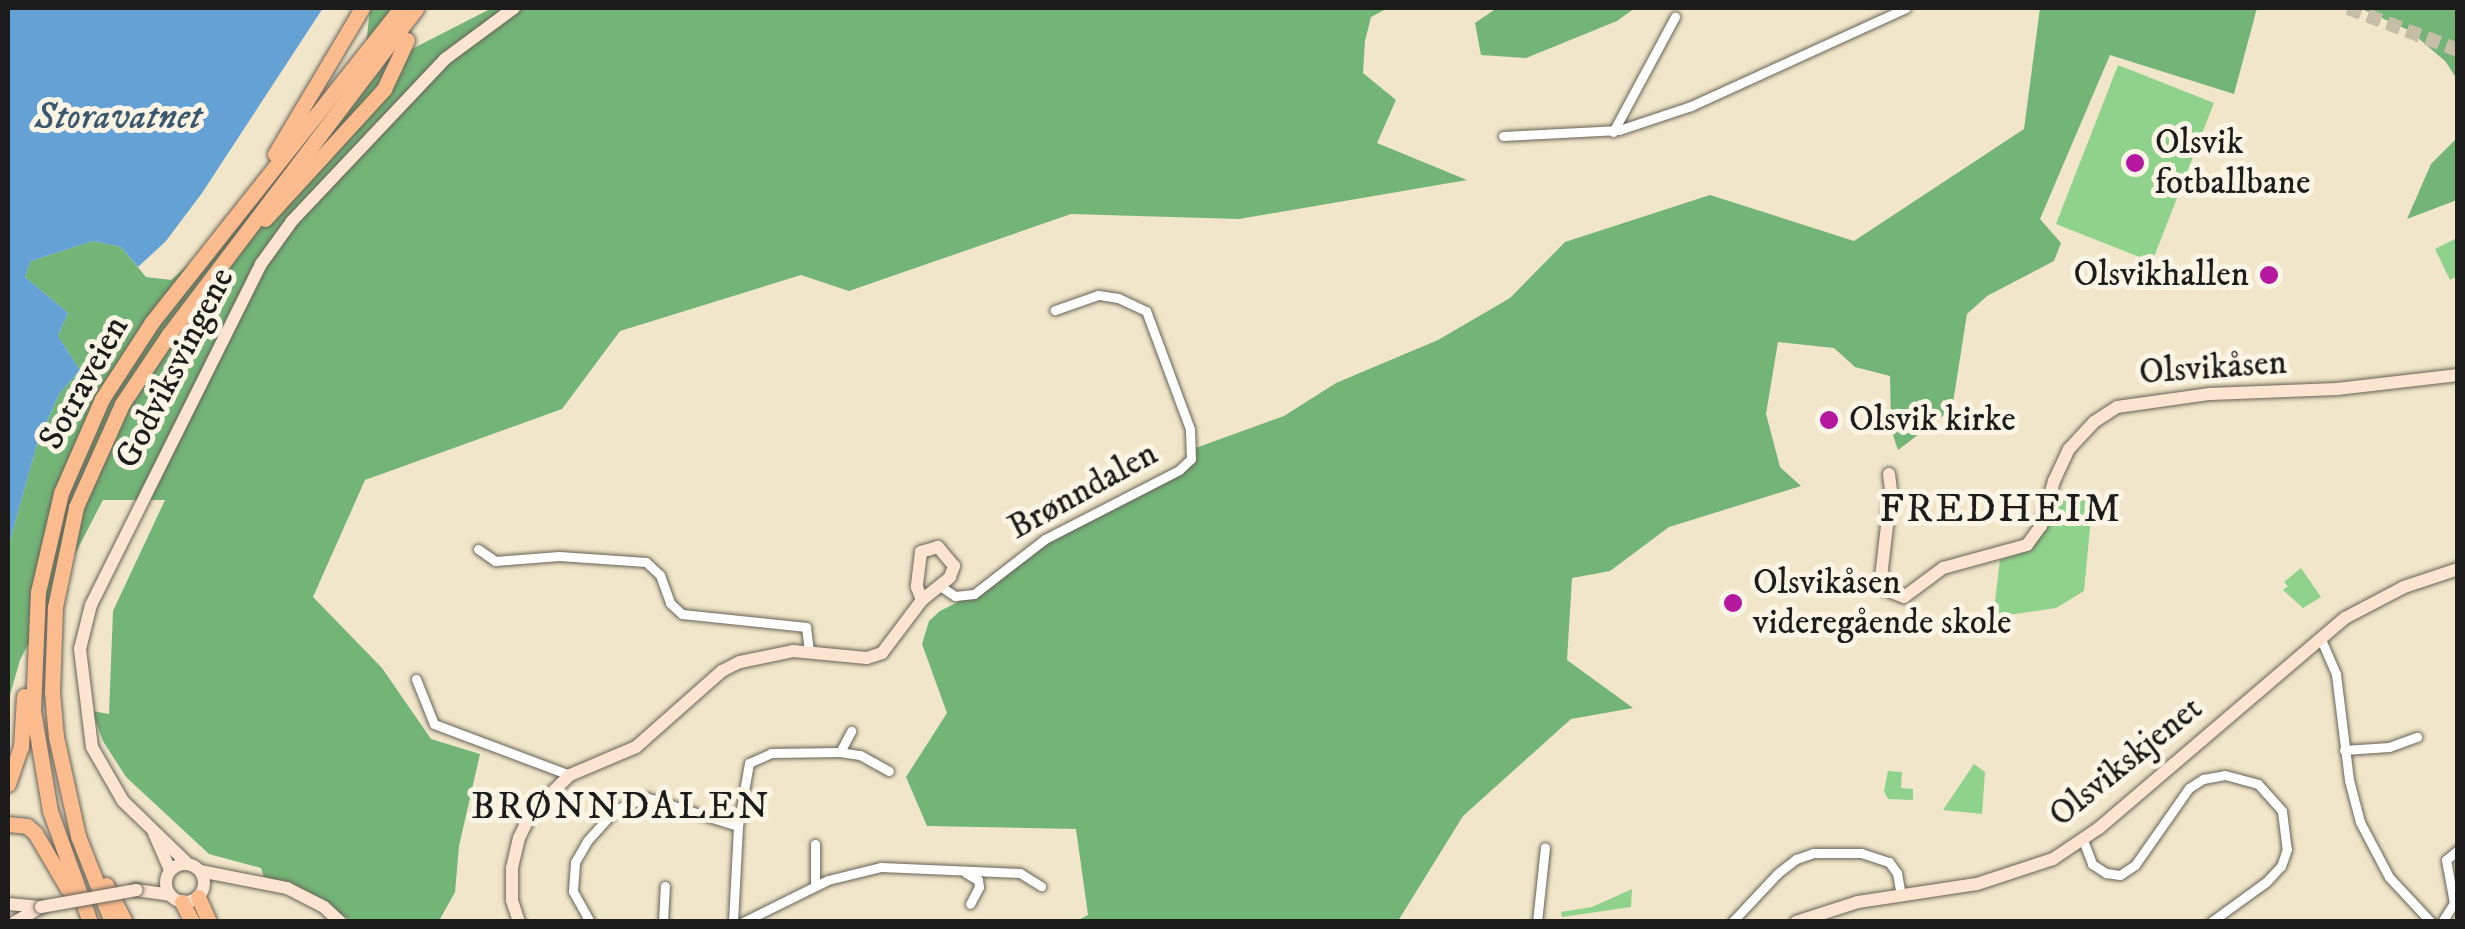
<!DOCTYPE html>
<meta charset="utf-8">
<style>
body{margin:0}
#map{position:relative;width:2465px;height:929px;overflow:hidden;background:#f1e6c9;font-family:"IM FELL DW Pica",serif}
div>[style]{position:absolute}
.green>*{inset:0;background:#8fd28b}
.forest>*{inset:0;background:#73b477}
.water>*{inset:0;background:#64a1d5}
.primary-tunnel>*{height:14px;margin-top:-7px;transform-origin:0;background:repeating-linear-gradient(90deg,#c6bea6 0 14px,transparent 0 21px)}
.roads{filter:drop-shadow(0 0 2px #676359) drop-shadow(0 0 2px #676359)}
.street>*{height:9px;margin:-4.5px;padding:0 4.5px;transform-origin:4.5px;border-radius:4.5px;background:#fff}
.secondary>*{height:12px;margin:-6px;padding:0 6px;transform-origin:6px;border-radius:6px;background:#fde4d1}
.secondary>.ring{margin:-6px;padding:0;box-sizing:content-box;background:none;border:12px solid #fde4d1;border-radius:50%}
.highway>*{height:15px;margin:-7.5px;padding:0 7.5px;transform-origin:7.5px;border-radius:7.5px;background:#fbbb8d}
.bridges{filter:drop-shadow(0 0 2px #676359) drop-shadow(0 0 2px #676359)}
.secondary-bridge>*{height:12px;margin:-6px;padding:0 6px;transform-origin:6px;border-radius:6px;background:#fde4d1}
.dots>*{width:28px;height:28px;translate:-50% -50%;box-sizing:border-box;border:5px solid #fcf5e5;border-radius:50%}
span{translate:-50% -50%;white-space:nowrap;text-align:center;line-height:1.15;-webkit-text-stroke:10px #fcf5e5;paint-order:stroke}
.poi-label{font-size:35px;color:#1c1c1c}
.left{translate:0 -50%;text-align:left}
.right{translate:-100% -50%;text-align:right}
.street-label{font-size:35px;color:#1c1c1c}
.water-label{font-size:38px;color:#3c586f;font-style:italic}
.neighbourhood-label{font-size:38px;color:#1c1c1c;letter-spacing:2.5px}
.quarter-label{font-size:40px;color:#1c1c1c;letter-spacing:2.5px}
.frame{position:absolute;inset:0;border:10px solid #1c1c1c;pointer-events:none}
</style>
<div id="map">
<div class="green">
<i style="clip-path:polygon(2118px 65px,2214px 103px,2152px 262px,2056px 224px)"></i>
<i style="clip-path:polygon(2457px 238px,2457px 276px,2450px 280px,2435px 249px)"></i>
<i style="clip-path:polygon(2054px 491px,2093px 496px,2084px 591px,2056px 608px,1993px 617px,2000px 560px,2019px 554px)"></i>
<i style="clip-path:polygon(2301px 568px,2321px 597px,2303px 608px,2283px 590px,2288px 586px,2284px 582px)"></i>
<i style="clip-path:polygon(1974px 764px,1985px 772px,1982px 814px,1943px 810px)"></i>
<i style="clip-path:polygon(1888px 771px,1902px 772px,1901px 788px,1913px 789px,1913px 800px,1888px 799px,1884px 791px)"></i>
<i style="clip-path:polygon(1632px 889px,1631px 907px,1562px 917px,1561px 912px,1592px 907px)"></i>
</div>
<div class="forest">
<i style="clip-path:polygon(370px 8px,411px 8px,410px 50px,492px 8px,1388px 8px,1371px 17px,1365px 41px,1363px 73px,1396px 100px,1377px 143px,1467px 180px,1239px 219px,1071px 214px,849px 291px,801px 275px,620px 331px,562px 409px,365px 480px,313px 597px,382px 668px,431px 739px,480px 754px,459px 846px,455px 892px,439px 921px,350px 921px,323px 899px,290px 883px,264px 877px,261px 868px,209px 854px,126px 777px,103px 741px,92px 711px,109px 714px,113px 611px,165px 500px,103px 500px,20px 660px,8px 702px,8px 548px,37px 444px,59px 394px,80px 370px,58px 336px,68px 313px,25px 277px,31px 261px,93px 241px,121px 247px,146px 277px,171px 280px,251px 209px,275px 194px,362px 84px)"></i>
<i style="clip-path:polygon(1497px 8px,1635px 8px,1617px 21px,1526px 58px,1481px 55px,1475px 23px)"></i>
<i style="clip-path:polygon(2040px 8px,2257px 8px,2234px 94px,2110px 55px,2040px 219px,2061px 243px,2054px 261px,1987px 296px,1967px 314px,1952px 409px,1898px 450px,1891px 429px,1890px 376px,1855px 367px,1834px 348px,1778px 342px,1766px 414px,1780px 467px,1801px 486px,1669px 527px,1610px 571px,1572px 578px,1567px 660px,1633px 708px,1571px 719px,1463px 816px,1398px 921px,1076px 921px,1088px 915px,1076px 829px,927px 826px,906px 777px,947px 713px,922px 644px,929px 621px,940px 611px,974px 594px,1013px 561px,1179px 470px,1193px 449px,1284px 416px,1336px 383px,1438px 340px,1510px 298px,1565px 242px,1710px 195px,1854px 241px,2024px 129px)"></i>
<i style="clip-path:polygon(2360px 8px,2457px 8px,2457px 79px,2445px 61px,2410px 31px)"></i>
<i style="clip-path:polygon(2457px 138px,2457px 200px,2407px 219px,2431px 164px)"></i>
</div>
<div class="water">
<i style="clip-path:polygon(8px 8px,323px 8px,202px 193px,166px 241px,138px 267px,121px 247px,93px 241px,31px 261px,25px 277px,68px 313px,58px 336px,80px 370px,59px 394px,37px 444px,8px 548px)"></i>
</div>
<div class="primary-tunnel">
<i style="left:2348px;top:8px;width:118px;rotate:20.9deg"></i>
</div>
<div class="roads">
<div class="street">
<i style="left:1613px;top:132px;width:131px;rotate:-61.7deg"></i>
<i style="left:1503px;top:136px;width:116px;rotate:-3deg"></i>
<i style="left:1619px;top:130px;width:76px;rotate:-18.4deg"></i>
<i style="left:1691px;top:106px;width:236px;rotate:-24.5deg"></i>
<i style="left:478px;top:549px;width:21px;rotate:35deg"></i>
<i style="left:495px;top:561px;width:64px;rotate:-4.5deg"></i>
<i style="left:559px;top:556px;width:87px;rotate:3.9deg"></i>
<i style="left:646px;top:562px;width:19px;rotate:43deg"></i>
<i style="left:660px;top:575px;width:30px;rotate:70deg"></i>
<i style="left:670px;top:603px;width:16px;rotate:43deg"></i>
<i style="left:682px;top:614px;width:125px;rotate:6deg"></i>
<i style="left:806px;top:627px;width:25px;rotate:83deg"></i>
<i style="left:940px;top:586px;width:18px;rotate:34deg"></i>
<i style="left:955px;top:596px;width:19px;rotate:-6deg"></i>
<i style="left:974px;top:594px;width:90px;rotate:-37.8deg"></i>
<i style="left:1045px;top:539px;width:151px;rotate:-27.2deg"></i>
<i style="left:1179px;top:470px;width:16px;rotate:-43deg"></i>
<i style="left:1191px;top:459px;width:30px;rotate:-92deg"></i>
<i style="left:1190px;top:429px;width:126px;rotate:-110.4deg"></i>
<i style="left:1146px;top:311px;width:31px;rotate:-155deg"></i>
<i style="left:1118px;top:298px;width:20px;rotate:-171deg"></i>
<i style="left:1098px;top:295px;width:46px;rotate:160.8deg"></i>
<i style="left:2320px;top:637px;width:40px;rotate:66.6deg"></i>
<i style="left:2336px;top:674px;width:107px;rotate:83deg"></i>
<i style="left:2349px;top:780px;width:43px;rotate:75.3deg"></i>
<i style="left:2360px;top:822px;width:62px;rotate:62.2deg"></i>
<i style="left:2389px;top:877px;width:62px;rotate:47deg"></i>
<i style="left:416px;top:679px;width:48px;rotate:68.2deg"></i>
<i style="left:434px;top:724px;width:145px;rotate:20.6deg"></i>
<i style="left:2344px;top:750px;width:45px;rotate:-3.8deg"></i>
<i style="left:2389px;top:747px;width:30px;rotate:-20deg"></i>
<i style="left:840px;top:752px;width:24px;rotate:-62deg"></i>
<i style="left:2083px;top:840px;width:26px;rotate:69deg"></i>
<i style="left:2092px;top:864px;width:17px;rotate:33deg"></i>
<i style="left:2106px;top:873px;width:14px;rotate:8deg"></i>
<i style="left:2120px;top:875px;width:18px;rotate:-34deg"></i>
<i style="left:2135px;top:865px;width:94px;rotate:-55deg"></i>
<i style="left:2189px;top:788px;width:17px;rotate:-33deg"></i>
<i style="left:2203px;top:779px;width:22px;rotate:-10deg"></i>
<i style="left:2225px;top:775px;width:34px;rotate:15deg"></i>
<i style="left:2258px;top:784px;width:36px;rotate:48deg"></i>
<i style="left:2282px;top:811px;width:38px;rotate:83deg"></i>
<i style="left:2287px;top:849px;width:18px;rotate:109deg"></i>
<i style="left:2281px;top:866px;width:22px;rotate:133deg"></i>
<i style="left:2266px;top:882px;width:68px;rotate:144deg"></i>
<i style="left:966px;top:873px;width:14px;rotate:30deg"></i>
<i style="left:978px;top:880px;width:7px;rotate:82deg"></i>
<i style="left:979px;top:887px;width:19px;rotate:118deg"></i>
<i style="left:815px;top:886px;width:42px;rotate:-90deg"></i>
<i style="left:590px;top:922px;width:35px;rotate:-119deg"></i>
<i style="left:573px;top:891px;width:29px;rotate:-86deg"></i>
<i style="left:575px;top:862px;width:24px;rotate:-60deg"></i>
<i style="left:587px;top:841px;width:42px;rotate:-47.9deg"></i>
<i style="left:615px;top:810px;width:33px;rotate:-23deg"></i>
<i style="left:645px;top:797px;width:97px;rotate:17.3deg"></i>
<i style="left:663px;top:922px;width:36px;rotate:-87deg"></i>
<i style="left:733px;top:922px;width:96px;rotate:-87deg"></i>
<i style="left:738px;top:826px;width:64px;rotate:-80.1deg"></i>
<i style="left:749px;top:763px;width:24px;rotate:-24deg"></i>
<i style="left:771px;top:753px;width:69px;rotate:-0.8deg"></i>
<i style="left:840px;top:752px;width:20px;rotate:9deg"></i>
<i style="left:860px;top:755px;width:33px;rotate:29deg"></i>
<i style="left:743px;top:922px;width:95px;rotate:-26.3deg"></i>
<i style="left:828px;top:880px;width:55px;rotate:-13.8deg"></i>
<i style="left:881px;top:867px;width:139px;rotate:2.5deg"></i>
<i style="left:1020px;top:873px;width:25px;rotate:32deg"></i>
<i style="left:1537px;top:922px;width:75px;rotate:-83.9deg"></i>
<i style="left:1732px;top:922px;width:67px;rotate:-46.8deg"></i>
<i style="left:1778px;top:873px;width:23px;rotate:-38deg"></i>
<i style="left:1796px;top:859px;width:18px;rotate:-19deg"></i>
<i style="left:1813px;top:853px;width:48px"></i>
<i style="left:1861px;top:853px;width:29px;rotate:18deg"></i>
<i style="left:1889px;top:862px;width:14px;rotate:54deg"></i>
<i style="left:1897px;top:873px;width:23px;rotate:80deg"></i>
<i style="left:2442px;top:922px;width:22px;rotate:-58deg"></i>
<i style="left:2454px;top:903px;width:44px;rotate:-100.5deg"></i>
<i style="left:2446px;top:860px;width:16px;rotate:-40deg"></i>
</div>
<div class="secondary">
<i style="left:1889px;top:474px;width:17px;rotate:83deg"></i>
<i style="left:1891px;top:491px;width:87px;rotate:96.6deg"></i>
<i style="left:1881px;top:577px;width:14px;rotate:69deg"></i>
<i style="left:1886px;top:590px;width:19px;rotate:21deg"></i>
<i style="left:1904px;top:597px;width:49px;rotate:-36.6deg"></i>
<i style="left:1943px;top:568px;width:87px;rotate:-15.3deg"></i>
<i style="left:2027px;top:545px;width:24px;rotate:-54deg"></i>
<i style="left:2041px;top:526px;width:47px;rotate:-73.9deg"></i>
<i style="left:2054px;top:481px;width:35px;rotate:-65deg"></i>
<i style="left:2069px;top:449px;width:37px;rotate:-47deg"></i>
<i style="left:2094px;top:422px;width:27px;rotate:-33deg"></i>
<i style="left:2117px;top:407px;width:94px;rotate:-8deg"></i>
<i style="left:2210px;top:394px;width:127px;rotate:-2.3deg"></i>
<i style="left:2337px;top:389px;width:122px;rotate:-6.6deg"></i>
<i style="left:154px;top:833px;width:40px;rotate:66.6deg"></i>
<i class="ring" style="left:166px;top:864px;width:26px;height:26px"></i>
<i style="left:188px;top:864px;width:91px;rotate:-135.9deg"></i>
<i style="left:123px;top:801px;width:62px;rotate:-119.9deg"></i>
<i style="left:92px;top:747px;width:99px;rotate:-97deg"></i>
<i style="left:80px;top:649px;width:45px;rotate:-76deg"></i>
<i style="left:91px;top:605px;width:381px;rotate:-63.5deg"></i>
<i style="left:261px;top:264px;width:53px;rotate:-54.2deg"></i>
<i style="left:292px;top:221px;width:223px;rotate:-46.6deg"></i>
<i style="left:445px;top:59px;width:86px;rotate:-36.5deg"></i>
<i style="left:200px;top:871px;width:89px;rotate:11.1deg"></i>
<i style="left:287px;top:888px;width:42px;rotate:27.2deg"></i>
<i style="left:324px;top:907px;width:22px;rotate:43deg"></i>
<i style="left:136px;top:890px;width:34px;rotate:8deg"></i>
<i style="left:8px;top:904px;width:33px;rotate:5deg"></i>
<i style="left:15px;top:922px;width:30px;rotate:-30deg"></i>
<i style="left:519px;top:922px;width:23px;rotate:-108deg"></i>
<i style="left:512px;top:900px;width:32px;rotate:-90deg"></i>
<i style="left:512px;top:868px;width:31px;rotate:-77deg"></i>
<i style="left:519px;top:838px;width:28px;rotate:-64deg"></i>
<i style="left:531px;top:813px;width:54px;rotate:-44.3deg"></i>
<i style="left:570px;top:775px;width:72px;rotate:-23deg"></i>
<i style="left:636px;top:747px;width:115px;rotate:-41.5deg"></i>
<i style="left:722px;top:671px;width:20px;rotate:-27deg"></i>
<i style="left:740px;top:662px;width:54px;rotate:-11.7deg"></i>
<i style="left:793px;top:651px;width:74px;rotate:5.4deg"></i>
<i style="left:867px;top:658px;width:16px;rotate:-18deg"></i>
<i style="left:882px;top:653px;width:66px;rotate:-53deg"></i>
<i style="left:922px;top:600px;width:36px;rotate:-39deg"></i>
<i style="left:950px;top:577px;width:12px;rotate:-70deg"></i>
<i style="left:954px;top:566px;width:25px;rotate:-130deg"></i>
<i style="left:938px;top:547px;width:18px;rotate:164deg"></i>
<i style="left:921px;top:552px;width:35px;rotate:97deg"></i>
<i style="left:917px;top:587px;width:14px;rotate:69deg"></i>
<i style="left:1796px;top:922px;width:65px;rotate:-17.9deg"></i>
<i style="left:1858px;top:902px;width:120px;rotate:-8.6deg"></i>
<i style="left:1977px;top:884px;width:80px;rotate:-18.2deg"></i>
<i style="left:2053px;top:859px;width:55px;rotate:-34deg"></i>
<i style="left:2099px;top:828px;width:323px;rotate:-40.5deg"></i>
<i style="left:2345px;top:618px;width:67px;rotate:-27.7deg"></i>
<i style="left:2404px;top:587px;width:57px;rotate:-18.4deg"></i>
</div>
<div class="highway">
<i style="left:275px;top:154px;width:170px;rotate:-59.2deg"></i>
<i style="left:265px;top:219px;width:176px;rotate:-47.5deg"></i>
<i style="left:384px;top:89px;width:54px;rotate:-64.9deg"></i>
<i style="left:8px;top:784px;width:39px;rotate:-71deg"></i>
<i style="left:21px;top:747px;width:51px;rotate:-86.6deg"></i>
<i style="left:8px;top:824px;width:19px;rotate:6deg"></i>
<i style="left:27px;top:826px;width:11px;rotate:41deg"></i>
<i style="left:35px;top:833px;width:65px;rotate:59.5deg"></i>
<i style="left:106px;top:885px;width:42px;rotate:62.8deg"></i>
<i style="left:198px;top:897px;width:27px;rotate:66deg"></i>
<i style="left:182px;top:902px;width:22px;rotate:63deg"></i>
<i style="left:90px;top:922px;width:118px;rotate:-109.8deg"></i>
<i style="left:50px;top:811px;width:102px;rotate:-99.6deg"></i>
<i style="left:33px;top:710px;width:118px;rotate:-87.6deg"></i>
<i style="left:38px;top:592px;width:102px;rotate:-76.9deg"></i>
<i style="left:61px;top:493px;width:103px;rotate:-66.4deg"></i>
<i style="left:102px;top:399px;width:92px;rotate:-57deg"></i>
<i style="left:152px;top:322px;width:401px;rotate:-51.6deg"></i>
<i style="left:112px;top:922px;width:92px;rotate:-111.6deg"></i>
<i style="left:78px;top:836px;width:101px;rotate:-102.5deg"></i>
<i style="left:56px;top:737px;width:45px;rotate:-95.1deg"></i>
<i style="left:52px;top:692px;width:85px;rotate:-88deg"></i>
<i style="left:55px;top:607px;width:102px;rotate:-78.1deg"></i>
<i style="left:76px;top:507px;width:113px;rotate:-65.9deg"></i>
<i style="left:122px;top:404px;width:84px;rotate:-56.1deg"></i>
<i style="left:169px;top:334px;width:409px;rotate:-52.8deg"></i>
</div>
</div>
<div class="bridges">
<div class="secondary-bridge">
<i style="left:41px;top:907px;width:97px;rotate:-10.1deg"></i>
</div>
</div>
<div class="dots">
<i style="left:2135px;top:163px;background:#b5179e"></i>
<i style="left:2269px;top:275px;background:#b5179e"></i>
<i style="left:1829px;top:420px;background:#b5179e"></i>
<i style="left:1733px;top:603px;background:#b5179e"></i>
</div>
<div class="poi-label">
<span class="left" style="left:2155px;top:163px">Olsvik<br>fotballbane</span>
<span class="right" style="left:2249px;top:275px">Olsvikhallen</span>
<span class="left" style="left:1849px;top:420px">Olsvik kirke</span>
<span class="left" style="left:1753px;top:603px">Olsvikåsen<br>videregående skole</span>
</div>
<div class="street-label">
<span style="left:175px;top:368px;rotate:-63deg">Godviksvingene</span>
<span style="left:2213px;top:368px;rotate:-4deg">Olsvikåsen</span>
<span style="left:84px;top:383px;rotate:-61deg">Sotraveien</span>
<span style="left:1083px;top:491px;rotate:-29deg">Brønndalen</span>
<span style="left:2126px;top:762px;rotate:-39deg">Olsvikskjenet</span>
</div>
<div class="water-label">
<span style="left:118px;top:118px">Storavatnet</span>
</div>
<div class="neighbourhood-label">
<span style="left:621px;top:808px">BRØNNDALEN</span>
</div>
<div class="quarter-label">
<span style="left:2001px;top:510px">FREDHEIM</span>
</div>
<div class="frame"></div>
</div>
